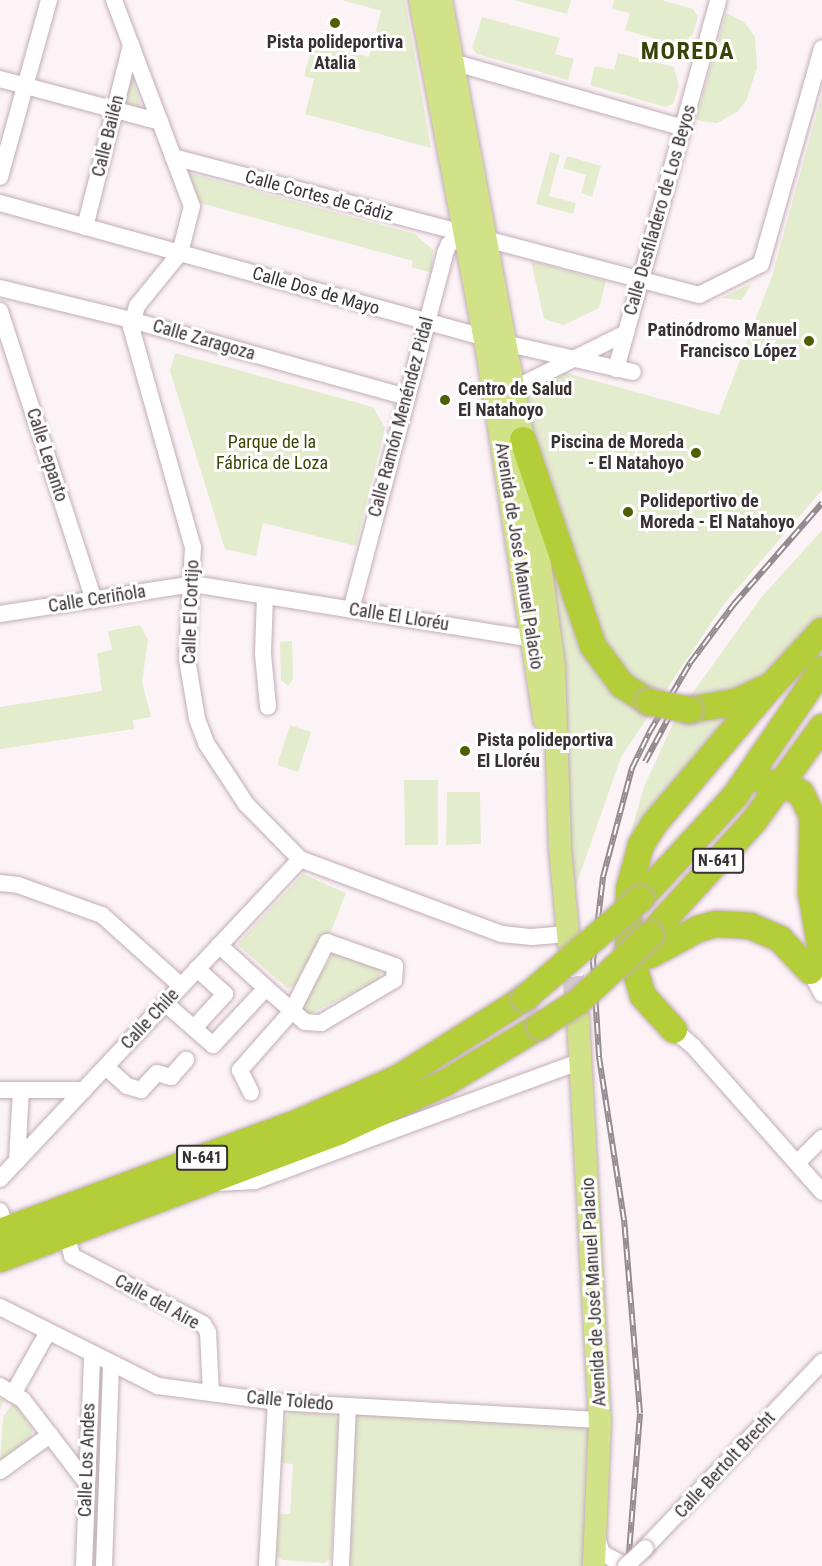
<!DOCTYPE html>
<meta charset="utf-8">
<style>
body{margin:0}
#map{position:relative;width:822px;height:1566px;overflow:hidden;background:#fcf3f7;font-family:"Roboto Condensed",sans-serif}
div>[style]{position:absolute}
.green>*{inset:0;background:#e4ecce}
.major-tunnel>*{height:22px;margin-top:-11px;transform-origin:0;background:repeating-linear-gradient(90deg,#d5ccd0 0 22px,transparent 0 33px)}
.roads{filter:drop-shadow(0 0 2px #c3adb6) drop-shadow(0 0 2px #c3adb6)}
.minor>*{height:16px;margin:-8px;padding:0 8px;transform-origin:8px;border-radius:8px;background:#fff}
.major>*{height:22px;margin:-11px;padding:0 11px;transform-origin:11px;border-radius:11px;background:#d1e288}
.highway>*{height:26px;margin:-13px;padding:0 13px;transform-origin:13px;border-radius:13px;background:#b3ce38}
.rail>*{height:6px;margin-top:-3px;transform-origin:0;background:repeating-linear-gradient(90deg,#fff 0 11px,#948b8f 0 22px);box-sizing:border-box;border-block:2px solid #948b8f}
.bridges{filter:drop-shadow(0 0 2px #c3adb6) drop-shadow(0 0 2px #c3adb6)}
.minor-bridge>*{height:16px;margin:-8px;padding:0 8px;transform-origin:8px;border-radius:8px;background:#fff}
.highway-bridge>*{height:26px;margin:-13px;padding:0 13px;transform-origin:13px;border-radius:13px;background:#b3ce38}
.dots>*{width:16px;height:16px;translate:-50% -50%;box-sizing:border-box;border:3px solid #fff;border-radius:50%}
span{translate:-50% -50%;white-space:nowrap;text-align:center;line-height:1.15;-webkit-text-stroke:6px #fff;paint-order:stroke}
.shield-label span{padding:2px 4px;background:#fff;border:2px solid;border-radius:4px;-webkit-text-stroke-width:0}
.shield-label{font-size:16px;color:#393034;font-weight:700}
.poi-label{font-size:18px;color:#393034;font-weight:700}
.right{translate:-100% -50%;text-align:right}
.left{translate:0 -50%;text-align:left}
.street-label{font-size:18px;color:#393034}
.park-label{font-size:18px;color:#3b4600}
.district-label{font-size:24px;color:#384307;font-weight:700;letter-spacing:1.5px}
</style>
<div id="map">
<div class="green">
<i style="clip-path:polygon(342px 0,405px 0,431px 148px,305px 114px,314px 79px,304px 76px,313px 44px,369px 57px,381px 11px)"></i>
<i style="clip-path:polygon(514px 0,571px 0,567px 14px)"></i>
<i style="clip-path:polygon(614px 0,662px 0,693px 9px,698px 16px,693px 34px,680px 46px,625px 30px,630px 13px,612px 9px)"></i>
<i style="clip-path:polygon(726px 13px,744px 22px,755px 37px,757px 68px,746px 101px,737px 112px,717px 123px,701px 121px,696px 119px)"></i>
<i style="clip-path:polygon(482px 17px,560px 38px,555px 54px,574px 59px,568px 80px,477px 54px,472px 48px)"></i>
<i style="clip-path:polygon(618px 53px,674px 67px,679px 86px,673px 104px,665px 107px,590px 85px,595px 66px,614px 70px)"></i>
<i style="clip-path:polygon(132px 76px,143px 113px,123px 107px)"></i>
<i style="clip-path:polygon(822px 94px,822px 490px,724px 604px,621px 757px,572px 897px,523px 394px,563px 372px,719px 415px,772px 276px)"></i>
<i style="clip-path:polygon(550px 152px,560px 155px,549px 196px,576px 203px,573px 214px,536px 204px)"></i>
<i style="clip-path:polygon(567px 156px,601px 166px,592px 197px,581px 193px,586px 175px,563px 168px)"></i>
<i style="clip-path:polygon(189px 173px,415px 234px,433px 250px,432px 273px,411px 267px,413px 261px,200px 203px)"></i>
<i style="clip-path:polygon(531px 261px,606px 281px,599px 308px,564px 325px,544px 319px)"></i>
<i style="clip-path:polygon(752px 283px,742px 300px,721px 298px)"></i>
<i style="clip-path:polygon(175px 353px,373px 407px,385px 428px,356px 546px,263px 523px,256px 556px,225px 549px,170px 371px)"></i>
<i style="clip-path:polygon(822px 530px,822px 616px,762px 680px,739px 692px,689px 698px,760px 599px)"></i>
<i style="clip-path:polygon(140px 625px,148px 640px,142px 682px,151px 717px,133px 720px,134px 729px,0 749px,0 707px,102px 691px,97px 653px,112px 650px,108px 631px)"></i>
<i style="clip-path:polygon(292px 641px,293px 679px,288px 686px,281px 680px,280px 642px)"></i>
<i style="clip-path:polygon(739px 711px,642px 823px,623px 859px,644px 787px,676px 717px)"></i>
<i style="clip-path:polygon(290px 725px,311px 732px,298px 772px,277px 765px)"></i>
<i style="clip-path:polygon(404px 780px,438px 780px,438px 845px,405px 845px)"></i>
<i style="clip-path:polygon(447px 792px,480px 792px,481px 844px,446px 845px)"></i>
<i style="clip-path:polygon(303px 874px,346px 893px,328px 939px,310px 966px,305px 965px,295px 985px,288px 989px,237px 944px)"></i>
<i style="clip-path:polygon(339px 952px,381px 967px,379px 980px,310px 1014px,304px 1011px,303px 1002px,333px 954px)"></i>
<i style="clip-path:polygon(90px 1363px,111px 1363px,104px 1566px,84px 1566px)"></i>
<i style="clip-path:polygon(0 1398px,15px 1405px,33px 1430px,29px 1442px,0 1462px,3px 1417px,12px 1404px,4px 1400px,0 1410px)"></i>
<i style="clip-path:polygon(348px 1406px,600px 1420px,594px 1566px,341px 1566px)"></i>
<i style="clip-path:polygon(290px 1412px,333px 1414px,339px 1421px,331px 1559px,324px 1563px,282px 1560px,276px 1555px,278px 1514px,290px 1514px,293px 1464px,281px 1463px,285px 1418px)"></i>
</div>
<div class="major-tunnel">
<i style="left:569px;top:944px;width:74px;rotate:83deg"></i>
</div>
<div class="roads">
<div class="minor">
<i style="left:114px;top:0;width:220px;rotate:69.3deg"></i>
<i style="left:192px;top:206px;width:49px;rotate:104.3deg"></i>
<i style="left:180px;top:253px;width:68px;rotate:129.1deg"></i>
<i style="left:137px;top:306px;width:22px;rotate:106deg"></i>
<i style="left:131px;top:327px;width:229px;rotate:74.3deg"></i>
<i style="left:193px;top:547px;width:112px;rotate:93.1deg"></i>
<i style="left:187px;top:659px;width:61px;rotate:80.5deg"></i>
<i style="left:197px;top:719px;width:26px;rotate:69deg"></i>
<i style="left:206px;top:743px;width:73px;rotate:56.7deg"></i>
<i style="left:246px;top:804px;width:77px;rotate:45.5deg"></i>
<i style="left:300px;top:859px;width:215px;rotate:20.4deg"></i>
<i style="left:502px;top:934px;width:30px;rotate:6deg"></i>
<i style="left:532px;top:937px;width:35px;rotate:-5deg"></i>
<i style="left:445px;top:60px;width:248px;rotate:15.9deg"></i>
<i style="left:0;top:79px;width:166px;rotate:15deg"></i>
<i style="left:173px;top:157px;width:544px;rotate:14.7deg"></i>
<i style="left:699px;top:295px;width:69px;rotate:-26.6deg"></i>
<i style="left:761px;top:264px;width:224px;rotate:-74.2deg"></i>
<i style="left:0;top:177px;width:184px;rotate:-74.5deg"></i>
<i style="left:0;top:203px;width:523px;rotate:15.52deg"></i>
<i style="left:504px;top:343px;width:132px;rotate:12.7deg"></i>
<i style="left:85px;top:227px;width:188px;rotate:-75.8deg"></i>
<i style="left:0;top:288px;width:135px;rotate:13.7deg"></i>
<i style="left:131px;top:320px;width:287px;rotate:15.6deg"></i>
<i style="left:0;top:311px;width:304px;rotate:72deg"></i>
<i style="left:616px;top:369px;width:383px;rotate:-74.5deg"></i>
<i style="left:513px;top:389px;width:126px;rotate:-26.4deg"></i>
<i style="left:265px;top:596px;width:58px;rotate:92deg"></i>
<i style="left:263px;top:654px;width:53px;rotate:84.6deg"></i>
<i style="left:351px;top:610px;width:369px;rotate:-75.2deg"></i>
<i style="left:445px;top:253px;width:10px;rotate:-66deg"></i>
<i style="left:449px;top:244px;width:19px;rotate:-32deg"></i>
<i style="left:0;top:614px;width:195px;rotate:-8.8deg"></i>
<i style="left:193px;top:584px;width:343px;rotate:9.2deg"></i>
<i style="left:0;top:883px;width:18px;rotate:6deg"></i>
<i style="left:18px;top:885px;width:89px;rotate:19.7deg"></i>
<i style="left:102px;top:915px;width:106px;rotate:41.9deg"></i>
<i style="left:219px;top:945px;width:64px;rotate:42.5deg"></i>
<i style="left:266px;top:988px;width:35px;rotate:41deg"></i>
<i style="left:292px;top:1011px;width:17px;rotate:40deg"></i>
<i style="left:305px;top:1022px;width:16px;rotate:4deg"></i>
<i style="left:321px;top:1023px;width:85px;rotate:-30.5deg"></i>
<i style="left:394px;top:980px;width:14px;rotate:-86deg"></i>
<i style="left:395px;top:966px;width:72px;rotate:-160.6deg"></i>
<i style="left:327px;top:942px;width:77px;rotate:116.9deg"></i>
<i style="left:292px;top:1011px;width:79px;rotate:131.4deg"></i>
<i style="left:240px;top:1070px;width:25px;rotate:64deg"></i>
<i style="left:810px;top:971px;width:26px;rotate:62deg"></i>
<i style="left:165px;top:1003px;width:64px;rotate:41.2deg"></i>
<i style="left:213px;top:1045px;width:78px;rotate:-47.1deg"></i>
<i style="left:194px;top:1028px;width:46px;rotate:-47.6deg"></i>
<i style="left:225px;top:994px;width:38px;rotate:-138deg"></i>
<i style="left:674px;top:1030px;width:25px;rotate:40deg"></i>
<i style="left:693px;top:1046px;width:195px;rotate:48.5deg"></i>
<i style="left:106px;top:1067px;width:28px;rotate:42deg"></i>
<i style="left:127px;top:1086px;width:15px;rotate:16deg"></i>
<i style="left:141px;top:1090px;width:23px;rotate:-47deg"></i>
<i style="left:157px;top:1073px;width:15px;rotate:16deg"></i>
<i style="left:171px;top:1077px;width:23px;rotate:-49deg"></i>
<i style="left:0;top:1090px;width:84px"></i>
<i style="left:17px;top:1161px;width:71px;rotate:-86.8deg"></i>
<i style="left:798px;top:1162px;width:34px;rotate:-45deg"></i>
<i style="left:0;top:1179px;width:439px;rotate:-46.8deg"></i>
<i style="left:216px;top:1183px;width:39px;rotate:-3deg"></i>
<i style="left:255px;top:1181px;width:347px;rotate:-20.2deg"></i>
<i style="left:0;top:1211px;width:19px;rotate:69deg"></i>
<i style="left:66px;top:1233px;width:24px;rotate:75deg"></i>
<i style="left:72px;top:1256px;width:148px;rotate:27.4deg"></i>
<i style="left:203px;top:1324px;width:9px;rotate:58deg"></i>
<i style="left:208px;top:1332px;width:61px;rotate:87.2deg"></i>
<i style="left:0;top:1307px;width:177px;rotate:26.6deg"></i>
<i style="left:158px;top:1386px;width:119px;rotate:7.7deg"></i>
<i style="left:276px;top:1402px;width:324px;rotate:3.2deg"></i>
<i style="left:0;top:1386px;width:27px;rotate:31deg"></i>
<i style="left:23px;top:1400px;width:103px;rotate:52.5deg"></i>
<i style="left:13px;top:1394px;width:71px;rotate:-60.6deg"></i>
<i style="left:0;top:1471px;width:62px;rotate:-35.8deg"></i>
<i style="left:597px;top:1538px;width:16px;rotate:72deg"></i>
<i style="left:602px;top:1553px;width:26px;rotate:29deg"></i>
<i style="left:645px;top:1548px;width:257px;rotate:-46.4deg"></i>
<i style="left:84px;top:1566px;width:211px;rotate:-87.8deg"></i>
<i style="left:104px;top:1566px;width:203px;rotate:-88deg"></i>
<i style="left:267px;top:1566px;width:164px;rotate:-86.9deg"></i>
<i style="left:341px;top:1566px;width:160px;rotate:-87.5deg"></i>
</div>
<div class="major">
<i style="left:420px;top:0;width:369px;rotate:79.2deg"></i>
<i style="left:489px;top:363px;width:361px;rotate:81.2deg"></i>
<i style="left:441px;top:0;width:448px;rotate:79.4deg"></i>
<i style="left:523px;top:440px;width:229px;rotate:82.2deg"></i>
<i style="left:554px;top:667px;width:182px;rotate:88.1deg"></i>
<i style="left:560px;top:849px;width:95px;rotate:84.6deg"></i>
<i style="left:578px;top:1018px;width:403px;rotate:86.9deg"></i>
<i style="left:600px;top:1420px;width:146px;rotate:92.4deg"></i>
</div>
<div class="highway">
<i style="left:523px;top:440px;width:218px;rotate:71.2deg"></i>
<i style="left:593px;top:646px;width:49px;rotate:53.4deg"></i>
<i style="left:622px;top:685px;width:32px;rotate:32deg"></i>
<i style="left:689px;top:710px;width:48px;rotate:-9.7deg"></i>
<i style="left:736px;top:702px;width:31px;rotate:-25deg"></i>
<i style="left:766px;top:783px;width:17px;rotate:3deg"></i>
<i style="left:783px;top:784px;width:20px;rotate:27deg"></i>
<i style="left:801px;top:793px;width:25px;rotate:64deg"></i>
<i style="left:812px;top:816px;width:77px;rotate:90.7deg"></i>
<i style="left:811px;top:893px;width:64px;rotate:80.1deg"></i>
<i style="left:640px;top:899px;width:140px;rotate:-47.3deg"></i>
<i style="left:735px;top:796px;width:154px;rotate:-55.6deg"></i>
<i style="left:650px;top:935px;width:154px;rotate:-47.6deg"></i>
<i style="left:754px;top:821px;width:116px;rotate:-54.1deg"></i>
<i style="left:650px;top:955px;width:55px;rotate:-28.4deg"></i>
<i style="left:698px;top:929px;width:19px;rotate:-16deg"></i>
<i style="left:716px;top:924px;width:34px;rotate:3deg"></i>
<i style="left:750px;top:926px;width:33px;rotate:23deg"></i>
<i style="left:780px;top:939px;width:44px;rotate:46.8deg"></i>
<i style="left:674px;top:1030px;width:46px;rotate:-132.4deg"></i>
<i style="left:643px;top:996px;width:51px;rotate:-107deg"></i>
<i style="left:628px;top:947px;width:58px;rotate:-89deg"></i>
<i style="left:629px;top:889px;width:46px;rotate:-74.7deg"></i>
<i style="left:641px;top:845px;width:25px;rotate:-58deg"></i>
<i style="left:654px;top:824px;width:182px;rotate:-49.7deg"></i>
<i style="left:772px;top:685px;width:74px;rotate:-47.2deg"></i>
<i style="left:0;top:1232px;width:321px;rotate:-20.2deg"></i>
<i style="left:301px;top:1121px;width:108px;rotate:-24deg"></i>
<i style="left:400px;top:1077px;width:148px;rotate:-32.3deg"></i>
<i style="left:0;top:1259px;width:363px;rotate:-20.6deg"></i>
<i style="left:340px;top:1131px;width:115px;rotate:-24.6deg"></i>
<i style="left:445px;top:1083px;width:111px;rotate:-31deg"></i>
</div>
</div>
<div class="rail">
<i style="left:645px;top:762px;width:66px;rotate:-61.9deg"></i>
<i style="left:628px;top:1566px;width:153px;rotate:-85.5deg"></i>
<i style="left:640px;top:1413px;width:194px;rotate:-94.7deg"></i>
<i style="left:624px;top:1220px;width:166px;rotate:-98.7deg"></i>
<i style="left:599px;top:1056px;width:95px;rotate:-93.6deg"></i>
<i style="left:593px;top:961px;width:85px;rotate:-83.2deg"></i>
<i style="left:603px;top:877px;width:113px;rotate:-75.1deg"></i>
<i style="left:632px;top:768px;width:39px;rotate:-64deg"></i>
<i style="left:649px;top:733px;width:81px;rotate:-59.6deg"></i>
<i style="left:690px;top:663px;width:74px;rotate:-53.3deg"></i>
<i style="left:734px;top:604px;width:134px;rotate:-48.9deg"></i>
</div>
<div class="bridges">
<div class="minor-bridge">
<i style="left:626px;top:1566px;width:26px;rotate:-43deg"></i>
</div>
<div class="highway-bridge">
<i style="left:649px;top:702px;width:41px;rotate:11.3deg"></i>
<i style="left:525px;top:998px;width:152px;rotate:-40.7deg"></i>
<i style="left:540px;top:1026px;width:46px;rotate:-32.7deg"></i>
<i style="left:579px;top:1001px;width:97px;rotate:-42.9deg"></i>
</div>
</div>
<div class="dots">
<i style="left:335px;top:23px;background:#4f5e00"></i>
<i style="left:809px;top:341px;background:#4f5e00"></i>
<i style="left:445px;top:400px;background:#4f5e00"></i>
<i style="left:696px;top:453px;background:#4f5e00"></i>
<i style="left:628px;top:512px;background:#4f5e00"></i>
<i style="left:465px;top:751px;background:#4f5e00"></i>
</div>
<div class="shield-label">
<span style="left:718px;top:861px">N-641</span>
<span style="left:202px;top:1158px">N-641</span>
</div>
<div class="poi-label">
<span style="left:335px;top:53px">Pista polideportiva<br>Atalia</span>
<span class="right" style="left:797px;top:341px">Patinódromo Manuel<br>Francisco López</span>
<span class="left" style="left:458px;top:400px">Centro de Salud<br>El Natahoyo</span>
<span class="right" style="left:684px;top:453px">Piscina de Moreda<br>- El Natahoyo</span>
<span class="left" style="left:640px;top:512px">Polideportivo de<br>Moreda - El Natahoyo</span>
<span class="left" style="left:477px;top:751px">Pista polideportiva<br>El Lloréu</span>
</div>
<div class="street-label">
<span style="left:108px;top:136px;rotate:-76deg">Calle Bailén</span>
<span style="left:319px;top:196px;rotate:15deg">Calle Cortes de Cádiz</span>
<span style="left:660px;top:210px;rotate:-74deg">Calle Desfiladero de Los Beyos</span>
<span style="left:316px;top:291px;rotate:16deg">Calle Dos de Mayo</span>
<span style="left:204px;top:340px;rotate:16deg">Calle Zaragoza</span>
<span style="left:401px;top:417px;rotate:-75deg">Calle Ramón Menéndez Pidal</span>
<span style="left:47px;top:455px;rotate:72deg">Calle Lepanto</span>
<span style="left:519px;top:556px;rotate:81deg">Avenida de José Manuel Palacio</span>
<span style="left:97px;top:599px;rotate:-9deg">Calle Ceriñola</span>
<span style="left:191px;top:612px;rotate:-88deg">Calle El Cortijo</span>
<span style="left:399px;top:617px;rotate:9deg">Calle El Lloréu</span>
<span style="left:150px;top:1019px;rotate:-47deg">Calle Chile</span>
<span style="left:594px;top:1292px;rotate:-93deg">Avenida de José Manuel Palacio</span>
<span style="left:157px;top:1302px;rotate:29deg">Calle del Aire</span>
<span style="left:290px;top:1401px;rotate:5deg">Calle Toledo</span>
<span style="left:87px;top:1460px;rotate:-88deg">Calle Los Andes</span>
<span style="left:725px;top:1465px;rotate:-47deg">Calle Bertolt Brecht</span>
</div>
<div class="park-label">
<span style="left:272px;top:453px">Parque de la<br>Fábrica de Loza</span>
</div>
<div class="district-label">
<span style="left:688px;top:52px">MOREDA</span>
</div>
</div>
